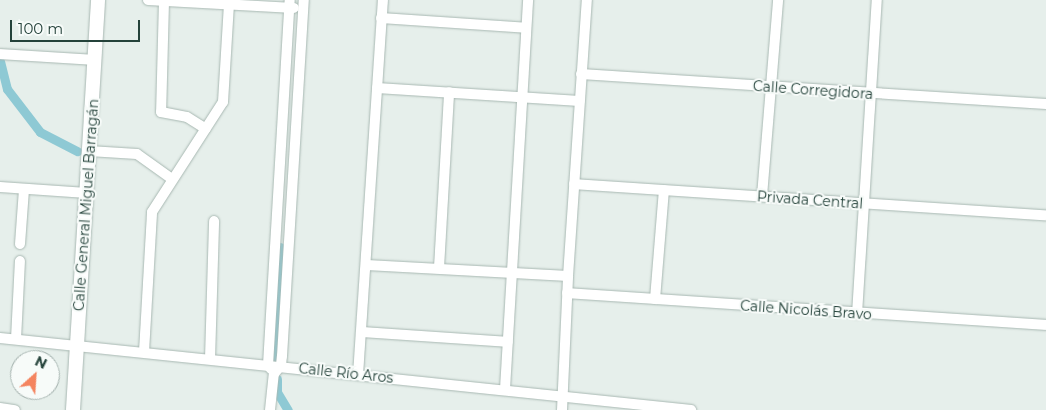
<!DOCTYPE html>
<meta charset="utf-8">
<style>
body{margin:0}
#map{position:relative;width:1046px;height:410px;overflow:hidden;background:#e6efeb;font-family:Montserrat,sans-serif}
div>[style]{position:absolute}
.canal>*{height:9px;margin:-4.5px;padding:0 4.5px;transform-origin:4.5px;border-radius:4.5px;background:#8ec9d4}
.roads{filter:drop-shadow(0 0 1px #a8b8b2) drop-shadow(0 0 1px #a8b8b2)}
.street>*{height:10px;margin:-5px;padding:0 5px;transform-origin:5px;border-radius:5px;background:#fff}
.secondary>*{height:14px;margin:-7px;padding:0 7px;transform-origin:7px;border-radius:7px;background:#fff}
span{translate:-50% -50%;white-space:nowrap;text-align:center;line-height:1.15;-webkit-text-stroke:4px #f7fbf9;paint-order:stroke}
.street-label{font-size:14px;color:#24423a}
.north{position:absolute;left:10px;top:350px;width:50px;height:50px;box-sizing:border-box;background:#f7fbf9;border:1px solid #a3b1ad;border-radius:50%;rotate:26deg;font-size:14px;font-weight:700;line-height:20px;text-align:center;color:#24423a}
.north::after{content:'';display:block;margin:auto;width:18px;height:22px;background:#f4845f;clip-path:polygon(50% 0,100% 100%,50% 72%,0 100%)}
.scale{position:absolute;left:10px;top:20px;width:130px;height:22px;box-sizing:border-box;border:2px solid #24423a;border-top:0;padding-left:6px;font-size:15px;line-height:18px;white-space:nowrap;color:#24423a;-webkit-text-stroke:4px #f7fbf9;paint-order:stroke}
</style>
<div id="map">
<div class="canal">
<i style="left:0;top:61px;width:29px;rotate:76deg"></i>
<i style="left:7px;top:89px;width:54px;rotate:52.5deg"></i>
<i style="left:40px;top:132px;width:42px;rotate:27.2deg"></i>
<i style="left:277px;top:365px;width:118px;rotate:-88.5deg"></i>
<i style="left:277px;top:379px;width:13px;rotate:90deg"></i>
<i style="left:277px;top:392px;width:21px;rotate:59deg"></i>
</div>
<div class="roads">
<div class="street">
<i style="left:148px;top:0;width:146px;rotate:3.1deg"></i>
<i style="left:164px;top:1px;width:111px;rotate:91.5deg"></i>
<i style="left:161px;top:112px;width:26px;rotate:11deg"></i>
<i style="left:187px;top:117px;width:22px;rotate:32deg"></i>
<i style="left:381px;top:18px;width:145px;rotate:3.9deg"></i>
<i style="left:0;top:54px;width:95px;rotate:3.6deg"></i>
<i style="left:581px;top:74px;width:466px;rotate:3.7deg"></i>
<i style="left:377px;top:88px;width:203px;rotate:3.7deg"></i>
<i style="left:89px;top:151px;width:48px;rotate:3.6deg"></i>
<i style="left:137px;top:154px;width:43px;rotate:35.5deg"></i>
<i style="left:574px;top:184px;width:473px;rotate:3.8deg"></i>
<i style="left:0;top:187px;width:87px;rotate:3.9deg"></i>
<i style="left:762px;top:196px;width:197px;rotate:-85.3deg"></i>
<i style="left:20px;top:244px;width:55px;rotate:-85.8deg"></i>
<i style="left:367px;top:265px;width:201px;rotate:3.1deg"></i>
<i style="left:439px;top:268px;width:176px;rotate:-86.7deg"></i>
<i style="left:567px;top:293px;width:480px;rotate:3.8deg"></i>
<i style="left:655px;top:299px;width:109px;rotate:-85.3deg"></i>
<i style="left:857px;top:314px;width:315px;rotate:-86.4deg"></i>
<i style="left:362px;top:332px;width:146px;rotate:3.9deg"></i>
<i style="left:0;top:338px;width:695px;rotate:5.95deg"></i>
<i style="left:16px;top:339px;width:78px;rotate:-87.1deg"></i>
<i style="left:144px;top:352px;width:140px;rotate:-86.7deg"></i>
<i style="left:152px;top:212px;width:131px;rotate:-57.2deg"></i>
<i style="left:223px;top:102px;width:97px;rotate:-86.5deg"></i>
<i style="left:210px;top:359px;width:138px;rotate:-88.3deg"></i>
<i style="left:271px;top:369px;width:5px;rotate:-127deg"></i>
<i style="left:268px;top:365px;width:366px;rotate:-86.6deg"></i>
<i style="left:358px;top:375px;width:376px;rotate:-86.2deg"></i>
<i style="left:505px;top:389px;width:390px;rotate:-86.6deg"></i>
<i style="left:0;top:408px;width:15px;rotate:8deg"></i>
<i style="left:270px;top:410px;width:36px;rotate:-84deg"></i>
<i style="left:274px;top:374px;width:11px;rotate:-52deg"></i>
<i style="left:281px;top:365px;width:9px;rotate:-84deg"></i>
<i style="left:282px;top:356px;width:357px;rotate:-86.5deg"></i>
<i style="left:562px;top:410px;width:134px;rotate:-87.4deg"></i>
<i style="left:568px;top:276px;width:277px;rotate:-86.1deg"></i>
</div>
<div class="secondary">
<i style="left:73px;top:410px;width:411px;rotate:-86.5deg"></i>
</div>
</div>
<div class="street-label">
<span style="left:813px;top:90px;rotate:4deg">Calle Corregidora</span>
<span style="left:810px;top:200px;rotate:4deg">Privada Central</span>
<span style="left:86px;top:205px;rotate:-86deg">Calle General Miguel Barragán</span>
<span style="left:806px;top:310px;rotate:4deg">Calle Nicolás Bravo</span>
<span style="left:346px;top:373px;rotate:6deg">Calle Río Aros</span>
</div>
<div class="north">N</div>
<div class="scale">100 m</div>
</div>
